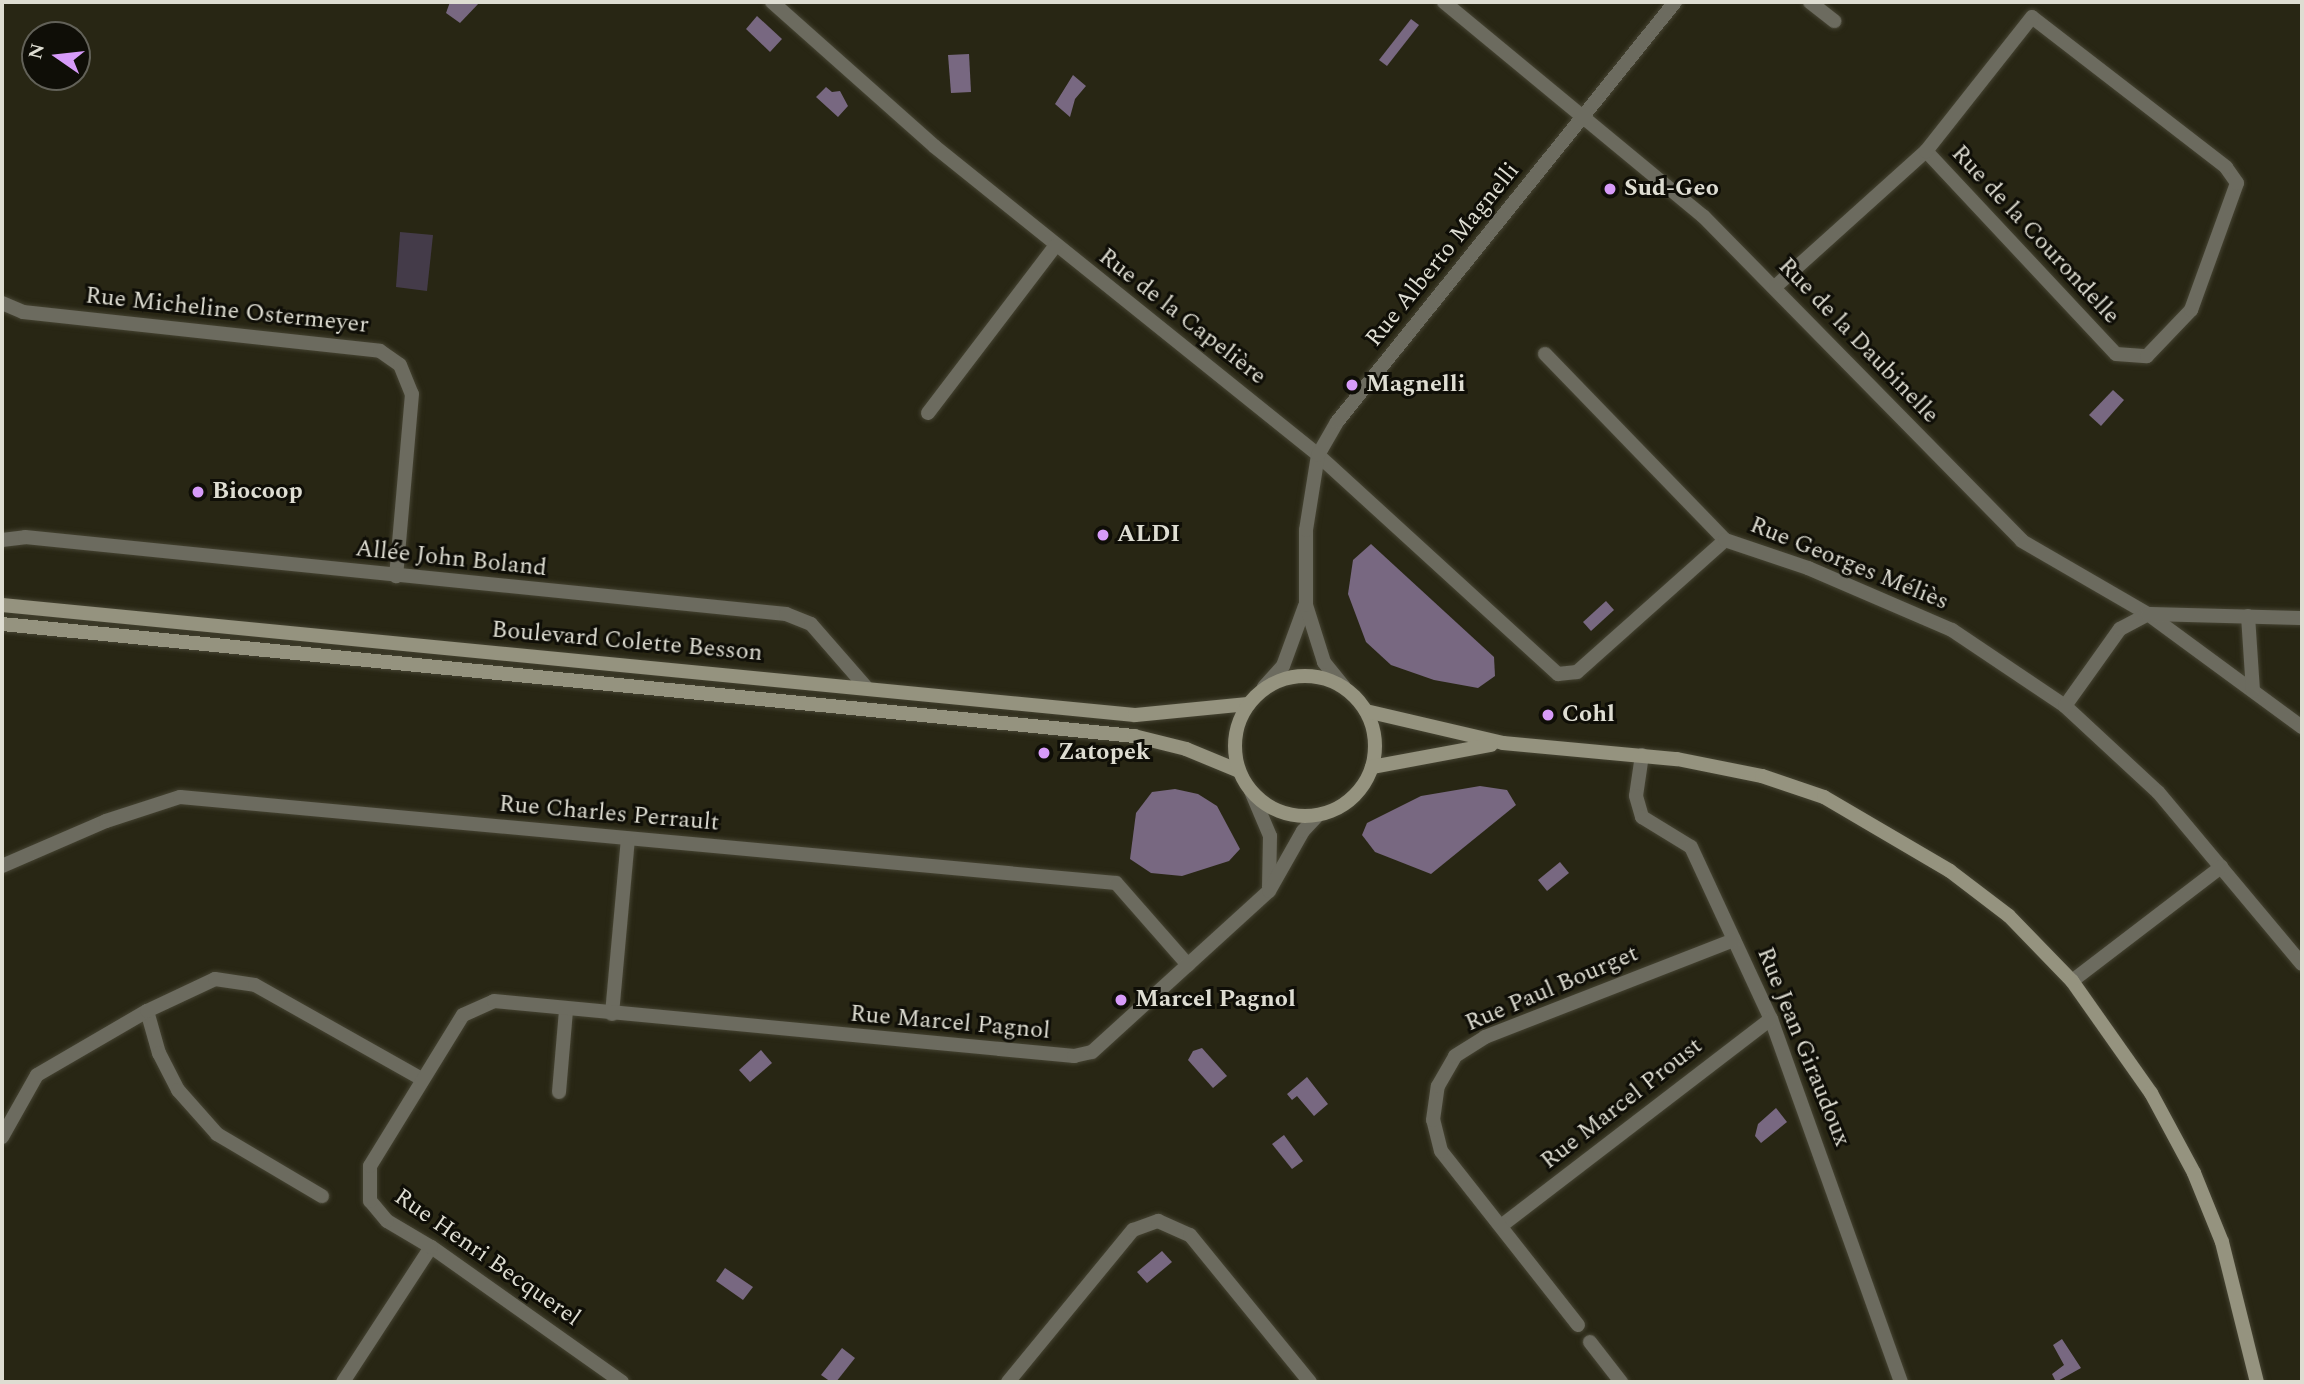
<!DOCTYPE html>
<meta charset="utf-8">
<style>
body{margin:0}
#map{position:relative;width:2304px;height:1384px;overflow:hidden;background:#282614;font-family:Spectral,serif}
div>[style]{position:absolute}
.green>*{inset:0;background:#443b49}
.water>*{inset:0;background:#786881}
.roads{filter:drop-shadow(0 0 2px #454332) drop-shadow(0 0 2px #454332)}
.minor>*{height:14px;margin:-7px;padding:0 7px;transform-origin:7px;border-radius:7px;background:#6c6b5f}
.secondary>*{height:14px;margin:-7px;padding:0 7px;transform-origin:7px;border-radius:7px;background:#95937f}
.secondary>.ring{margin:-7px;padding:0;box-sizing:content-box;background:none;border:14px solid #95937f;border-radius:50%}
.dots>*{width:19px;height:19px;translate:-50% -50%;box-sizing:border-box;border:4px solid #0f0e07;border-radius:50%}
span{translate:-50% -50%;white-space:nowrap;text-align:center;line-height:1.15;-webkit-text-stroke:6px #0f0e07;paint-order:stroke}
.poi-label{font-size:24px;color:#deddd2;font-weight:700}
.left{translate:0 -50%;text-align:left}
.street-label{font-size:24px;color:#deddd2}
.frame{position:absolute;inset:0;border:4px solid #deddd2;pointer-events:none}
.north{position:absolute;left:21px;top:21px;width:70px;height:70px;box-sizing:border-box;background:#0f0e07;border:2px solid #626158;border-radius:50%;rotate:284deg;font-size:19px;font-weight:700;line-height:28px;text-align:center;color:#deddd2}
.north::after{content:'';display:block;margin:auto;width:24px;height:32px;background:#d79bf9;clip-path:polygon(50% 0,100% 100%,50% 72%,0 100%)}
</style>
<div id="map">
<div class="green">
<i style="clip-path:polygon(400px 232px,433px 235px,427px 291px,396px 287px)"></i>
</div>
<div class="water">
<i style="clip-path:polygon(450px 2px,480px 2px,460px 23px,446px 13px)"></i>
<i style="clip-path:polygon(757px 16px,782px 39px,770px 52px,746px 29px)"></i>
<i style="clip-path:polygon(1411px 19px,1419px 25px,1387px 66px,1379px 60px)"></i>
<i style="clip-path:polygon(969px 54px,971px 92px,951px 93px,948px 55px)"></i>
<i style="clip-path:polygon(1073px 75px,1086px 86px,1075px 99px,1070px 117px,1055px 104px)"></i>
<i style="clip-path:polygon(826px 87px,832px 92px,840px 91px,848px 106px,838px 117px,816px 97px)"></i>
<i style="clip-path:polygon(2113px 390px,2124px 400px,2101px 426px,2089px 415px)"></i>
<i style="clip-path:polygon(1371px 544px,1494px 657px,1495px 676px,1478px 688px,1434px 680px,1391px 665px,1366px 642px,1348px 594px,1353px 560px)"></i>
<i style="clip-path:polygon(1606px 601px,1614px 610px,1591px 631px,1583px 622px)"></i>
<i style="clip-path:polygon(1480px 786px,1507px 790px,1516px 805px,1431px 874px,1375px 852px,1362px 835px,1367px 823px,1421px 796px)"></i>
<i style="clip-path:polygon(1175px 789px,1198px 794px,1217px 806px,1240px 849px,1229px 861px,1182px 876px,1151px 873px,1130px 859px,1136px 813px,1152px 792px)"></i>
<i style="clip-path:polygon(1560px 862px,1569px 873px,1547px 891px,1538px 880px)"></i>
<i style="clip-path:polygon(1202px 1048px,1227px 1076px,1213px 1088px,1188px 1060px,1193px 1051px)"></i>
<i style="clip-path:polygon(761px 1050px,772px 1063px,750px 1082px,739px 1070px)"></i>
<i style="clip-path:polygon(1307px 1077px,1328px 1104px,1314px 1116px,1297px 1096px,1292px 1100px,1287px 1094px)"></i>
<i style="clip-path:polygon(1776px 1108px,1787px 1122px,1761px 1143px,1755px 1136px,1758px 1124px)"></i>
<i style="clip-path:polygon(1284px 1135px,1303px 1161px,1292px 1169px,1272px 1144px)"></i>
<i style="clip-path:polygon(1162px 1251px,1172px 1262px,1147px 1283px,1137px 1272px)"></i>
<i style="clip-path:polygon(725px 1268px,753px 1287px,743px 1300px,716px 1281px)"></i>
<i style="clip-path:polygon(2062px 1339px,2081px 1368px,2056px 1382px,2052px 1374px,2064px 1365px,2053px 1345px)"></i>
<i style="clip-path:polygon(842px 1348px,855px 1358px,836px 1382px,831px 1382px,821px 1375px)"></i>
</div>
<div class="roads">
<div class="minor">
<i style="left:772px;top:2px;width:217px;rotate:41.6deg"></i>
<i style="left:934px;top:146px;width:493px;rotate:38.8deg"></i>
<i style="left:1318px;top:455px;width:325px;rotate:42.4deg"></i>
<i style="left:1558px;top:674px;width:19px;rotate:-6deg"></i>
<i style="left:1577px;top:672px;width:198px;rotate:-41.7deg"></i>
<i style="left:1444px;top:2px;width:336px;rotate:39.6deg"></i>
<i style="left:1703px;top:216px;width:455px;rotate:45.5deg"></i>
<i style="left:2022px;top:541px;width:146px;rotate:30.1deg"></i>
<i style="left:2148px;top:614px;width:191px;rotate:36.3deg"></i>
<i style="left:1810px;top:2px;width:31px;rotate:38deg"></i>
<i style="left:1776px;top:286px;width:202px;rotate:-42deg"></i>
<i style="left:1926px;top:151px;width:278px;rotate:46.9deg"></i>
<i style="left:2116px;top:354px;width:31px;rotate:4deg"></i>
<i style="left:2147px;top:356px;width:64px;rotate:-46.3deg"></i>
<i style="left:2191px;top:310px;width:135px;rotate:-70.1deg"></i>
<i style="left:2237px;top:183px;width:19px;rotate:-125deg"></i>
<i style="left:2226px;top:167px;width:245px;rotate:-142.3deg"></i>
<i style="left:2032px;top:17px;width:171px;rotate:128.3deg"></i>
<i style="left:2px;top:303px;width:23px;rotate:23deg"></i>
<i style="left:23px;top:312px;width:359px;rotate:6.2deg"></i>
<i style="left:380px;top:351px;width:24px;rotate:35deg"></i>
<i style="left:400px;top:365px;width:31px;rotate:68deg"></i>
<i style="left:412px;top:394px;width:183px;rotate:95deg"></i>
<i style="left:1545px;top:354px;width:259px;rotate:45.9deg"></i>
<i style="left:1725px;top:540px;width:88px;rotate:18.6deg"></i>
<i style="left:1808px;top:568px;width:157px;rotate:23.3deg"></i>
<i style="left:1952px;top:630px;width:136px;rotate:33.9deg"></i>
<i style="left:2065px;top:706px;width:127px;rotate:42.8deg"></i>
<i style="left:2158px;top:792px;width:224px;rotate:50.1deg"></i>
<i style="left:928px;top:413px;width:210px;rotate:-52.7deg"></i>
<i style="left:2px;top:540px;width:23px;rotate:-7deg"></i>
<i style="left:25px;top:537px;width:765px;rotate:5.78deg"></i>
<i style="left:786px;top:614px;width:27px;rotate:22deg"></i>
<i style="left:811px;top:624px;width:84px;rotate:48.9deg"></i>
<i style="left:2248px;top:616px;width:75px;rotate:86.2deg"></i>
<i style="left:1264px;top:687px;width:28px;rotate:-48deg"></i>
<i style="left:1283px;top:666px;width:64px;rotate:-69.9deg"></i>
<i style="left:1344px;top:687px;width:32px;rotate:-129deg"></i>
<i style="left:1324px;top:662px;width:60px;rotate:-107.5deg"></i>
<i style="left:1306px;top:605px;width:75px;rotate:-90deg"></i>
<i style="left:1306px;top:530px;width:76px;rotate:-80.9deg"></i>
<i style="left:1318px;top:455px;width:38px;rotate:-60deg"></i>
<i style="left:1337px;top:422px;width:539px;rotate:-51.17deg"></i>
<i style="left:2065px;top:706px;width:95px;rotate:-54.5deg"></i>
<i style="left:2120px;top:629px;width:32px;rotate:-28deg"></i>
<i style="left:2148px;top:614px;width:154px;rotate:1.5deg"></i>
<i style="left:1642px;top:755px;width:41px;rotate:98.3deg"></i>
<i style="left:1636px;top:796px;width:22px;rotate:74deg"></i>
<i style="left:1642px;top:817px;width:57px;rotate:31.5deg"></i>
<i style="left:1691px;top:847px;width:190px;rotate:65.1deg"></i>
<i style="left:1771px;top:1019px;width:386px;rotate:70.3deg"></i>
<i style="left:1251px;top:791px;width:49px;rotate:67.1deg"></i>
<i style="left:1270px;top:836px;width:51px;rotate:91.1deg"></i>
<i style="left:2px;top:866px;width:113px;rotate:-23.4deg"></i>
<i style="left:106px;top:821px;width:78px;rotate:-18deg"></i>
<i style="left:180px;top:797px;width:940px;rotate:5.25deg"></i>
<i style="left:1116px;top:883px;width:109px;rotate:48.7deg"></i>
<i style="left:2072px;top:981px;width:188px;rotate:-37.4deg"></i>
<i style="left:147px;top:1011px;width:44px;rotate:74.1deg"></i>
<i style="left:159px;top:1053px;width:42px;rotate:62.8deg"></i>
<i style="left:178px;top:1090px;width:59px;rotate:48.4deg"></i>
<i style="left:217px;top:1134px;width:122px;rotate:30.6deg"></i>
<i style="left:612px;top:1014px;width:176px;rotate:-84.8deg"></i>
<i style="left:559px;top:1092px;width:82px;rotate:-85.1deg"></i>
<i style="left:2px;top:1137px;width:71px;rotate:-60.6deg"></i>
<i style="left:37px;top:1075px;width:127px;rotate:-30.2deg"></i>
<i style="left:147px;top:1011px;width:75px;rotate:-25.2deg"></i>
<i style="left:215px;top:979px;width:40px;rotate:8.5deg"></i>
<i style="left:255px;top:985px;width:192px;rotate:29.4deg"></i>
<i style="left:1501px;top:1226px;width:340px;rotate:-37.5deg"></i>
<i style="left:1578px;top:1325px;width:221px;rotate:-128.2deg"></i>
<i style="left:1441px;top:1151px;width:32px;rotate:-104deg"></i>
<i style="left:1433px;top:1120px;width:34px;rotate:-82deg"></i>
<i style="left:1438px;top:1086px;width:34px;rotate:-60deg"></i>
<i style="left:1455px;top:1056px;width:36px;rotate:-32deg"></i>
<i style="left:1485px;top:1037px;width:267px;rotate:-21.3deg"></i>
<i style="left:1590px;top:1342px;width:51px;rotate:52.2deg"></i>
<i style="left:343px;top:1382px;width:161px;rotate:-56.9deg"></i>
<i style="left:622px;top:1382px;width:234px;rotate:-144.7deg"></i>
<i style="left:431px;top:1247px;width:51px;rotate:-149.4deg"></i>
<i style="left:387px;top:1221px;width:26px;rotate:-130deg"></i>
<i style="left:370px;top:1201px;width:35px;rotate:-90deg"></i>
<i style="left:370px;top:1166px;width:177px;rotate:-58.4deg"></i>
<i style="left:463px;top:1015px;width:34px;rotate:-24deg"></i>
<i style="left:494px;top:1001px;width:583px;rotate:5.42deg"></i>
<i style="left:1074px;top:1056px;width:18px;rotate:-13deg"></i>
<i style="left:1092px;top:1052px;width:239px;rotate:-42.3deg"></i>
<i style="left:1269px;top:891px;width:69px;rotate:-60.5deg"></i>
<i style="left:1303px;top:831px;width:21px;rotate:-47deg"></i>
<i style="left:1008px;top:1382px;width:197px;rotate:-50.6deg"></i>
<i style="left:1133px;top:1230px;width:27px;rotate:-20deg"></i>
<i style="left:1158px;top:1221px;width:35px;rotate:24deg"></i>
<i style="left:1190px;top:1235px;width:190px;rotate:50.8deg"></i>
</div>
<div class="secondary">
<i style="left:2px;top:605px;width:1138px;rotate:5.55deg"></i>
<i style="left:1135px;top:715px;width:114px;rotate:-5.6deg"></i>
<i style="left:2px;top:624px;width:1138px;rotate:5.65deg"></i>
<i style="left:1134px;top:736px;width:54px;rotate:14deg"></i>
<i style="left:1186px;top:749px;width:57px;rotate:22.5deg"></i>
<i class="ring" style="left:1235px;top:676px;width:126px;height:126px"></i>
<i style="left:1366px;top:711px;width:141px;rotate:13.1deg"></i>
<i style="left:1503px;top:743px;width:175px;rotate:5.3deg"></i>
<i style="left:1677px;top:759px;width:87px;rotate:11.3deg"></i>
<i style="left:1762px;top:776px;width:65px;rotate:18.7deg"></i>
<i style="left:1824px;top:797px;width:146px;rotate:30.4deg"></i>
<i style="left:1950px;top:871px;width:74px;rotate:37.3deg"></i>
<i style="left:2009px;top:916px;width:91px;rotate:45.9deg"></i>
<i style="left:2072px;top:981px;width:137px;rotate:54.8deg"></i>
<i style="left:2151px;top:1093px;width:91px;rotate:61.7deg"></i>
<i style="left:2194px;top:1173px;width:74px;rotate:67.9deg"></i>
<i style="left:2222px;top:1242px;width:144px;rotate:76deg"></i>
<i style="left:1372px;top:767px;width:121px;rotate:-10.5deg"></i>
</div>
</div>
<div class="dots">
<i style="left:1610px;top:189px;background:#d79bf9"></i>
<i style="left:1352px;top:385px;background:#d79bf9"></i>
<i style="left:198px;top:492px;background:#d79bf9"></i>
<i style="left:1103px;top:535px;background:#d79bf9"></i>
<i style="left:1548px;top:715px;background:#d79bf9"></i>
<i style="left:1044px;top:753px;background:#d79bf9"></i>
<i style="left:1121px;top:1000px;background:#d79bf9"></i>
</div>
<div class="poi-label">
<span class="left" style="left:1624px;top:189px">Sud-Geo</span>
<span class="left" style="left:1366px;top:385px">Magnelli</span>
<span class="left" style="left:212px;top:492px">Biocoop</span>
<span class="left" style="left:1117px;top:535px">ALDI</span>
<span class="left" style="left:1562px;top:715px">Cohl</span>
<span class="left" style="left:1058px;top:753px">Zatopek</span>
<span class="left" style="left:1135px;top:1000px">Marcel Pagnol</span>
</div>
<div class="street-label">
<span style="left:2035px;top:235px;rotate:47deg">Rue de la Courondelle</span>
<span style="left:1443px;top:255px;rotate:-51deg">Rue Alberto Magnelli</span>
<span style="left:227px;top:311px;rotate:6deg">Rue Micheline Ostermeyer</span>
<span style="left:1182px;top:317px;rotate:38deg">Rue de la Capelière</span>
<span style="left:1858px;top:341px;rotate:46deg">Rue de la Daubinelle</span>
<span style="left:451px;top:559px;rotate:6deg">Allée John Boland</span>
<span style="left:1849px;top:564px;rotate:22deg">Rue Georges Méliès</span>
<span style="left:627px;top:642px;rotate:5deg">Boulevard Colette Besson</span>
<span style="left:609px;top:814px;rotate:5deg">Rue Charles Perrault</span>
<span style="left:1552px;top:989px;rotate:-23deg">Rue Paul Bourget</span>
<span style="left:950px;top:1023px;rotate:5deg">Rue Marcel Pagnol</span>
<span style="left:1803px;top:1047px;rotate:68deg">Rue Jean Giraudoux</span>
<span style="left:1622px;top:1104px;rotate:-38deg">Rue Marcel Proust</span>
<span style="left:487px;top:1258px;rotate:35deg">Rue Henri Becquerel</span>
</div>
<div class="frame"></div>
<div class="north">N</div>
</div>
